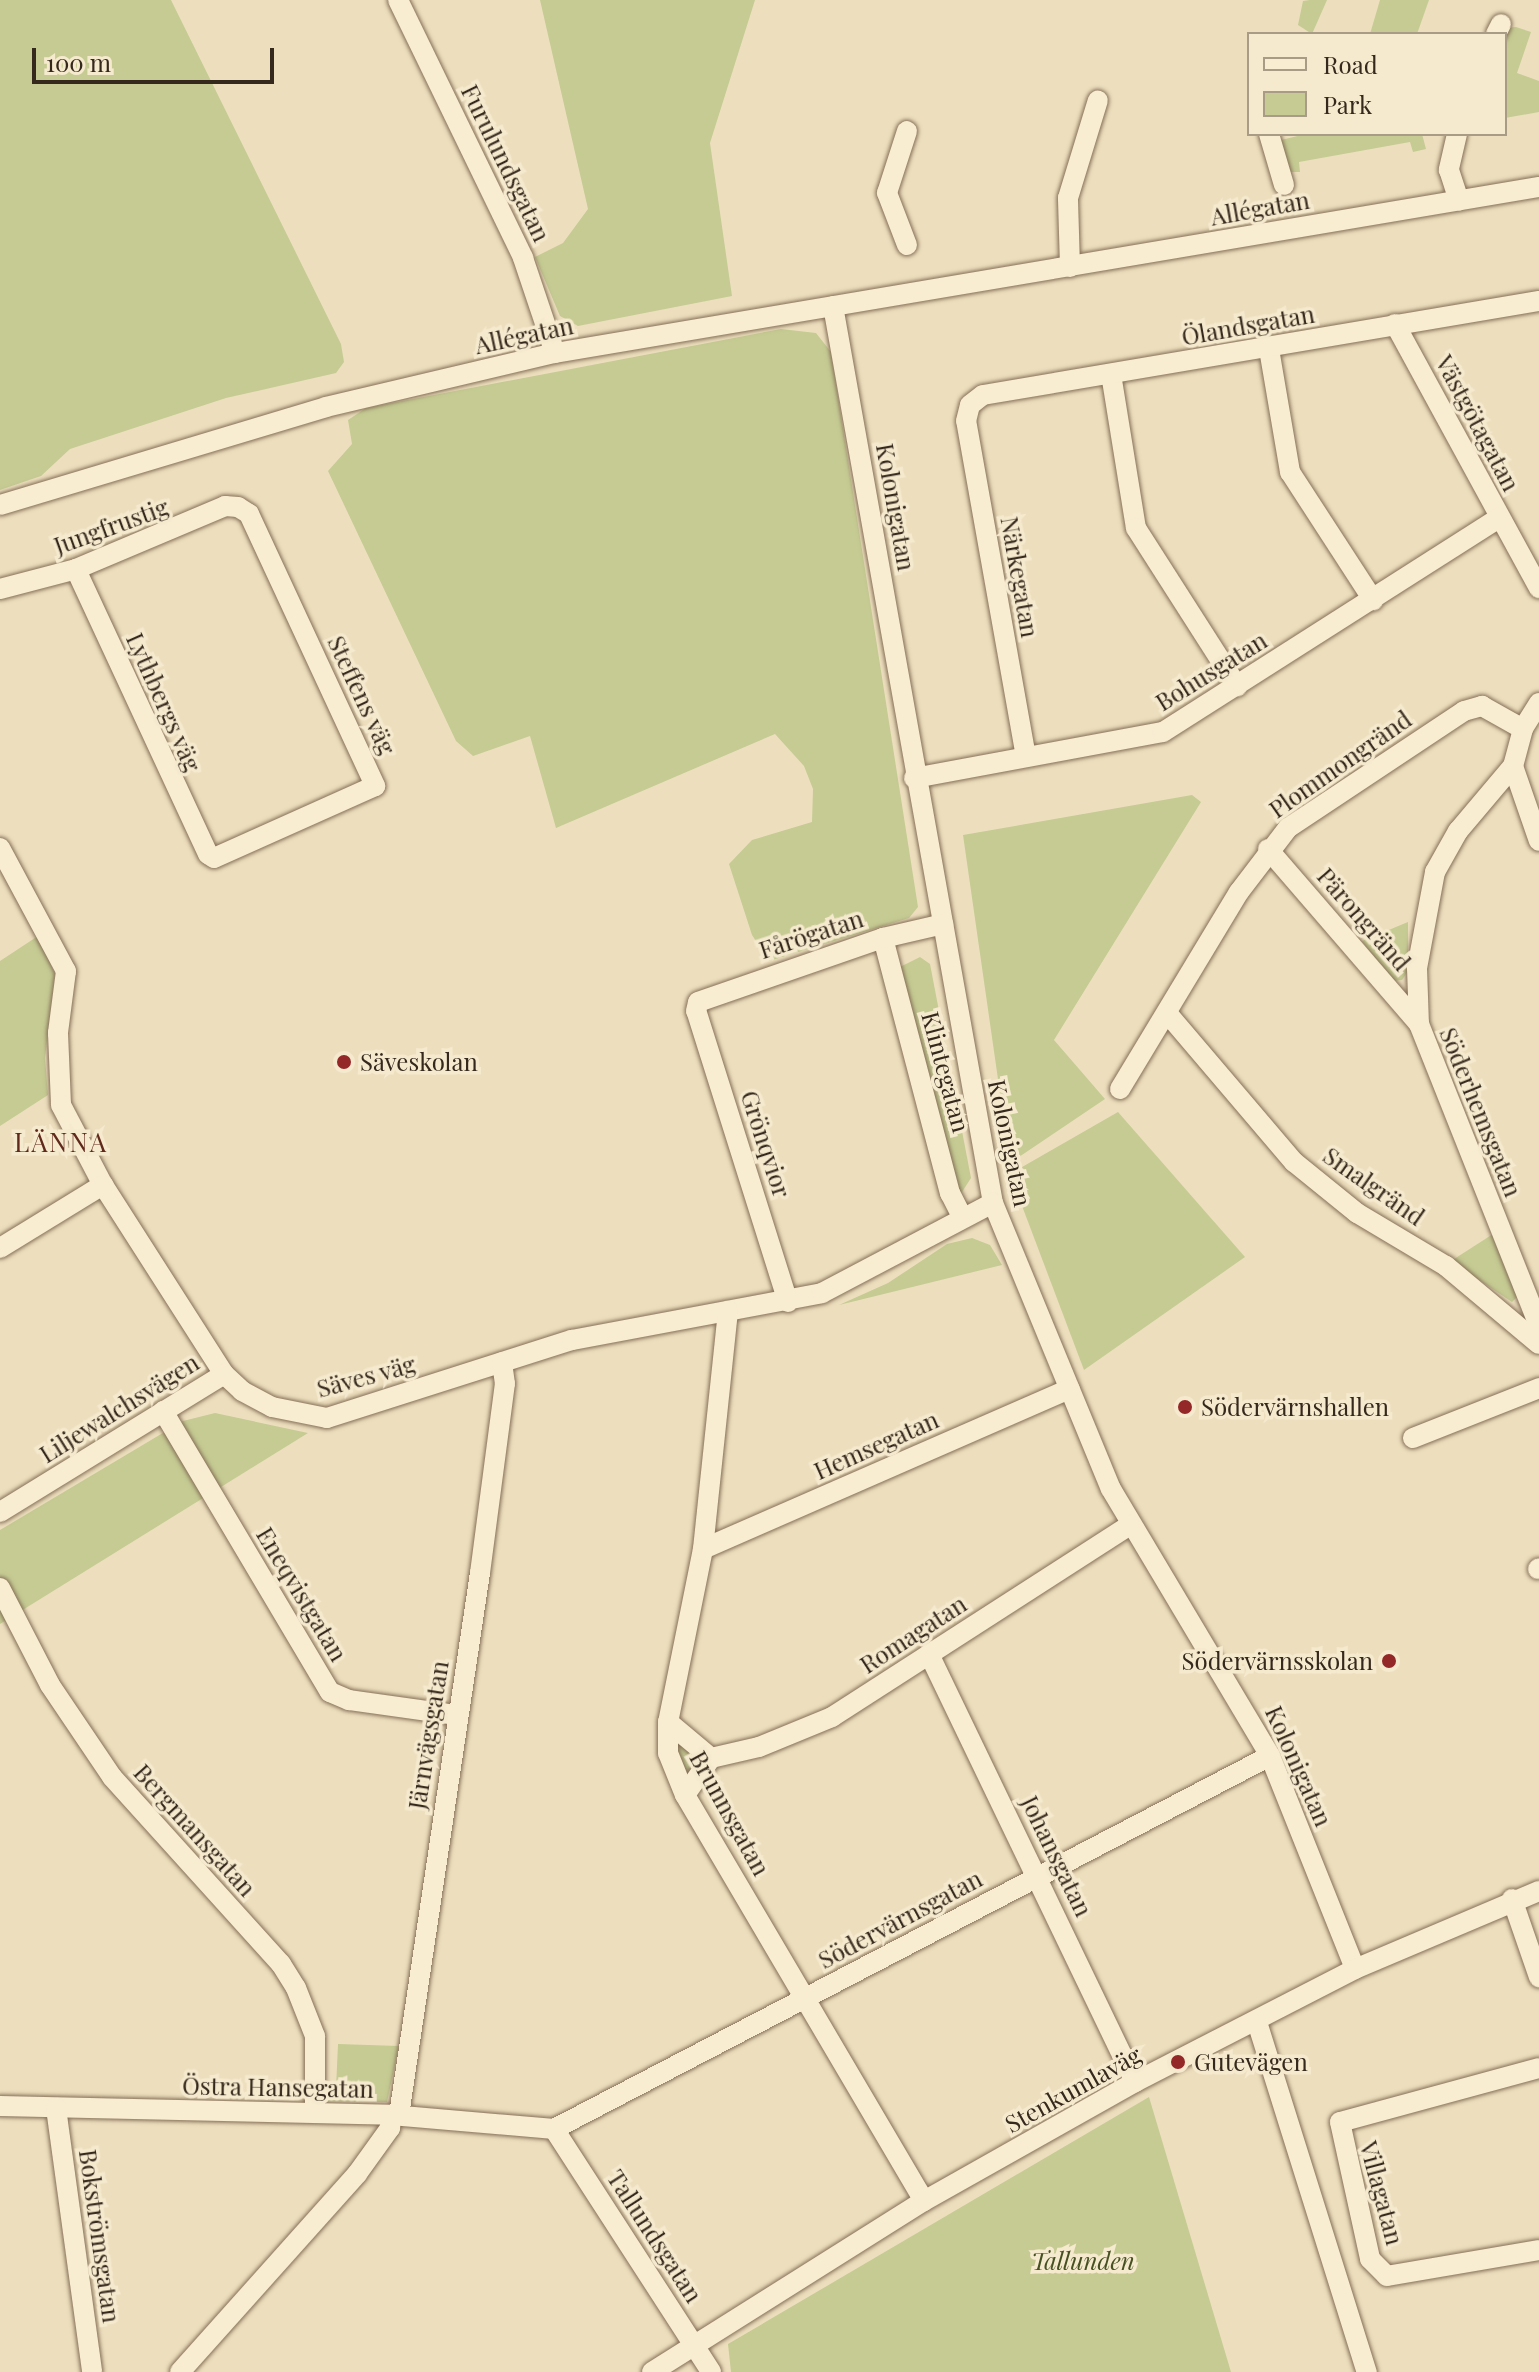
<!DOCTYPE html>
<meta charset="utf-8">
<style>
body{margin:0}
#map{position:relative;width:1539px;height:2372px;overflow:hidden;background:#eddfbe;font-family:"Playfair Display",serif}
div>[style]{position:absolute}
.green>*{inset:0;background:#c5cb93}
.roads{filter:drop-shadow(0 0 2px #856f57) drop-shadow(0 0 2px #856f57)}
.minor>*{height:20px;margin:-10px;padding:0 10px;transform-origin:10px;border-radius:10px;background:#f8ecd1}
.dots>*{width:22px;height:22px;translate:-50% -50%;box-sizing:border-box;border:4px solid #f5e9ce;border-radius:50%}
span{translate:-50% -50%;white-space:nowrap;text-align:center;line-height:1.15;-webkit-text-stroke:7px #f5e9ce;paint-order:stroke}
.street-label{font-size:24px;color:#35281c}
.poi-label{font-size:24px;color:#35281c}
.left{translate:0 -50%;text-align:left}
.right{translate:-100% -50%;text-align:right}
.park-label{font-size:24px;color:#465122;font-style:italic}
.neighbourhood-label{font-size:26px;color:#61291b;letter-spacing:2px}
.legend{position:absolute;left:1247px;top:32px;width:260px;height:104px;box-sizing:border-box;background:#f5e9ce;border:2px solid #a89c87;margin:0;padding:10px 14px;list-style:none;font-size:24px;color:#35281c}
.legend li{display:flex;align-items:center;gap:16px;height:40px}
.legend b{width:40px;border:2px solid #a89c87}
.scale{position:absolute;left:32px;top:48px;width:242px;height:36px;box-sizing:border-box;border:4px solid #35281c;border-top:0;padding-left:10px;font-size:24px;line-height:28px;white-space:nowrap;color:#35281c;-webkit-text-stroke:6px #f5e9ce;paint-order:stroke}
</style>
<div id="map">
<div class="green">
<i style="clip-path:polygon(0 0,171px 0,341px 344px,344px 362px,336px 373px,226px 398px,70px 449px,41px 476px,0 490px)"></i>
<i style="clip-path:polygon(540px 0,755px 0,710px 143px,732px 296px,578px 326px,560px 316px,535px 257px,563px 243px,588px 209px)"></i>
<i style="clip-path:polygon(1310px 0,1327px 0,1312px 34px,1298px 25px,1303px 1px)"></i>
<i style="clip-path:polygon(1380px 0,1429px 0,1417px 34px,1370px 34px)"></i>
<i style="clip-path:polygon(1516px 27px,1531px 32px,1517px 73px,1539px 81px,1539px 112px,1505px 118px,1505px 34px,1506px 28px)"></i>
<i style="clip-path:polygon(1306px 134px,1422px 134px,1426px 149px,1413px 152px,1410px 142px,1299px 162px,1300px 172px,1289px 172px,1281px 140px)"></i>
<i style="clip-path:polygon(781px 329px,816px 333px,831px 352px,918px 907px,909px 918px,769px 961px,752px 935px,729px 864px,752px 840px,812px 822px,813px 789px,804px 766px,775px 734px,556px 828px,530px 736px,473px 756px,456px 741px,328px 471px,352px 444px,348px 420px,366px 408px)"></i>
<i style="clip-path:polygon(1192px 795px,1201px 802px,1054px 1040px,1105px 1099px,1010px 1163px,963px 835px)"></i>
<i style="clip-path:polygon(1408px 922px,1408px 971px,1402px 980px,1392px 981px,1362px 941px)"></i>
<i style="clip-path:polygon(38px 936px,55px 974px,45px 1058px,48px 1095px,0 1126px,0 961px)"></i>
<i style="clip-path:polygon(920px 957px,930px 964px,971px 1178px,962px 1192px,955px 1190px,900px 967px)"></i>
<i style="clip-path:polygon(1118px 1112px,1245px 1257px,1084px 1370px,1010px 1174px)"></i>
<i style="clip-path:polygon(1493px 1234px,1517px 1297px,1512px 1302px,1451px 1261px)"></i>
<i style="clip-path:polygon(972px 1238px,990px 1245px,1002px 1265px,839px 1305px,888px 1283px,947px 1244px)"></i>
<i style="clip-path:polygon(215px 1413px,308px 1433px,0 1624px,0 1530px,183px 1421px)"></i>
<i style="clip-path:polygon(678px 1737px,696px 1759px,687px 1782px,674px 1752px)"></i>
<i style="clip-path:polygon(338px 2044px,399px 2046px,387px 2102px,322px 2101px,324px 2089px,336px 2088px)"></i>
<i style="clip-path:polygon(1149px 2097px,1231px 2372px,731px 2372px,728px 2344px)"></i>
</div>
<div class="roads">
<div class="minor">
<i style="left:398px;top:0;width:287px;rotate:64.1deg"></i>
<i style="left:523px;top:258px;width:100px;rotate:71.4deg"></i>
<i style="left:1496px;top:34px;width:11px;rotate:-63deg"></i>
<i style="left:1269px;top:134px;width:53px;rotate:73.6deg"></i>
<i style="left:1457px;top:134px;width:37px;rotate:103deg"></i>
<i style="left:1449px;top:170px;width:32px;rotate:72deg"></i>
<i style="left:907px;top:245px;width:56px;rotate:-111deg"></i>
<i style="left:887px;top:193px;width:65px;rotate:-72.1deg"></i>
<i style="left:1070px;top:267px;width:69px;rotate:-91.7deg"></i>
<i style="left:1068px;top:198px;width:102px;rotate:-73deg"></i>
<i style="left:833px;top:306px;width:911px;rotate:79.89deg"></i>
<i style="left:993px;top:1203px;width:309px;rotate:67.6deg"></i>
<i style="left:1111px;top:1489px;width:311px;rotate:59.2deg"></i>
<i style="left:1270px;top:1756px;width:229px;rotate:68.2deg"></i>
<i style="left:1395px;top:324px;width:301px;rotate:61.4deg"></i>
<i style="left:1269px;top:349px;width:125px;rotate:80.3deg"></i>
<i style="left:1290px;top:472px;width:153px;rotate:57deg"></i>
<i style="left:1111px;top:374px;width:156px;rotate:80.8deg"></i>
<i style="left:1136px;top:528px;width:188px;rotate:57.4deg"></i>
<i style="left:0;top:505px;width:340px;rotate:-16.7deg"></i>
<i style="left:326px;top:407px;width:235px;rotate:-13.3deg"></i>
<i style="left:555px;top:353px;width:998px;rotate:-9.58deg"></i>
<i style="left:0;top:589px;width:79px;rotate:-14.7deg"></i>
<i style="left:76px;top:569px;width:162px;rotate:-22.9deg"></i>
<i style="left:225px;top:506px;width:13px;rotate:4deg"></i>
<i style="left:238px;top:507px;width:13px;rotate:32deg"></i>
<i style="left:249px;top:514px;width:300px;rotate:65.1deg"></i>
<i style="left:375px;top:786px;width:176px;rotate:155.9deg"></i>
<i style="left:214px;top:858px;width:7px;rotate:-146deg"></i>
<i style="left:208px;top:854px;width:314px;rotate:-114.9deg"></i>
<i style="left:1539px;top:703px;width:31px;rotate:122deg"></i>
<i style="left:1523px;top:729px;width:38px;rotate:105deg"></i>
<i style="left:1513px;top:766px;width:85px;rotate:130.2deg"></i>
<i style="left:1458px;top:831px;width:47px;rotate:119.3deg"></i>
<i style="left:1435px;top:872px;width:98px;rotate:100.6deg"></i>
<i style="left:1417px;top:968px;width:56px;rotate:88deg"></i>
<i style="left:1419px;top:1024px;width:325px;rotate:68.3deg"></i>
<i style="left:1026px;top:757px;width:341px;rotate:-100.1deg"></i>
<i style="left:966px;top:421px;width:16px;rotate:-76deg"></i>
<i style="left:970px;top:405px;width:16px;rotate:-38deg"></i>
<i style="left:983px;top:395px;width:564px;rotate:-9.6deg"></i>
<i style="left:1513px;top:766px;width:79px;rotate:70.9deg"></i>
<i style="left:914px;top:778px;width:253px;rotate:-10.5deg"></i>
<i style="left:1163px;top:732px;width:398px;rotate:-32.5deg"></i>
<i style="left:0;top:848px;width:140px;rotate:61.8deg"></i>
<i style="left:66px;top:971px;width:63px;rotate:97.4deg"></i>
<i style="left:58px;top:1033px;width:72px;rotate:87.6deg"></i>
<i style="left:61px;top:1105px;width:90px;rotate:62.3deg"></i>
<i style="left:103px;top:1185px;width:224px;rotate:57.4deg"></i>
<i style="left:224px;top:1374px;width:25px;rotate:43deg"></i>
<i style="left:242px;top:1391px;width:34px;rotate:28deg"></i>
<i style="left:272px;top:1407px;width:56px;rotate:11.3deg"></i>
<i style="left:327px;top:1418px;width:257px;rotate:-17.7deg"></i>
<i style="left:572px;top:1340px;width:254px;rotate:-10.6deg"></i>
<i style="left:822px;top:1293px;width:193px;rotate:-27.8deg"></i>
<i style="left:1268px;top:849px;width:231px;rotate:49.2deg"></i>
<i style="left:883px;top:938px;width:264px;rotate:75.3deg"></i>
<i style="left:950px;top:1193px;width:28px;rotate:63deg"></i>
<i style="left:1167px;top:1013px;width:196px;rotate:49.6deg"></i>
<i style="left:1294px;top:1162px;width:81px;rotate:39deg"></i>
<i style="left:1357px;top:1213px;width:104px;rotate:30.8deg"></i>
<i style="left:1446px;top:1266px;width:121px;rotate:40deg"></i>
<i style="left:1120px;top:1089px;width:230px;rotate:-58.9deg"></i>
<i style="left:1239px;top:892px;width:81px;rotate:-52.6deg"></i>
<i style="left:1288px;top:828px;width:211px;rotate:-33.6deg"></i>
<i style="left:1464px;top:711px;width:19px;rotate:-16deg"></i>
<i style="left:1482px;top:706px;width:47px;rotate:29.3deg"></i>
<i style="left:0;top:1248px;width:121px;rotate:-31.5deg"></i>
<i style="left:788px;top:1302px;width:305px;rotate:-107.5deg"></i>
<i style="left:696px;top:1011px;width:9px;rotate:-77deg"></i>
<i style="left:698px;top:1002px;width:196px;rotate:-19.1deg"></i>
<i style="left:883px;top:938px;width:62px;rotate:-13.1deg"></i>
<i style="left:728px;top:1311px;width:239px;rotate:96deg"></i>
<i style="left:703px;top:1549px;width:177px;rotate:101.4deg"></i>
<i style="left:668px;top:1722px;width:31px;rotate:90deg"></i>
<i style="left:668px;top:1753px;width:45px;rotate:68deg"></i>
<i style="left:685px;top:1795px;width:471px;rotate:59.5deg"></i>
<i style="left:163px;top:1411px;width:327px;rotate:59.3deg"></i>
<i style="left:330px;top:1692px;width:21px;rotate:23deg"></i>
<i style="left:349px;top:1700px;width:108px;rotate:8deg"></i>
<i style="left:1413px;top:1438px;width:136px;rotate:-21.6deg"></i>
<i style="left:0;top:1512px;width:263px;rotate:-31.6deg"></i>
<i style="left:703px;top:1549px;width:400px;rotate:-23.6deg"></i>
<i style="left:1538px;top:1569px;width:1px;rotate:-45deg"></i>
<i style="left:0;top:1588px;width:109px;rotate:62.7deg"></i>
<i style="left:50px;top:1685px;width:111px;rotate:56deg"></i>
<i style="left:112px;top:1777px;width:252px;rotate:47.9deg"></i>
<i style="left:281px;top:1964px;width:28px;rotate:58deg"></i>
<i style="left:296px;top:1988px;width:52px;rotate:68.4deg"></i>
<i style="left:315px;top:2036px;width:77px;rotate:90deg"></i>
<i style="left:929px;top:1654px;width:475px;rotate:64.3deg"></i>
<i style="left:668px;top:1722px;width:56px;rotate:39.9deg"></i>
<i style="left:711px;top:1758px;width:45px;rotate:125.1deg"></i>
<i style="left:711px;top:1758px;width:49px;rotate:-12.9deg"></i>
<i style="left:759px;top:1747px;width:79px;rotate:-22.3deg"></i>
<i style="left:832px;top:1717px;width:354px;rotate:-32.8deg"></i>
<i style="left:1512px;top:1899px;width:83px;rotate:70.9deg"></i>
<i style="left:1257px;top:2022px;width:367px;rotate:72.6deg"></i>
<i style="left:1539px;top:2068px;width:206px;rotate:164.8deg"></i>
<i style="left:1340px;top:2122px;width:140px;rotate:77.6deg"></i>
<i style="left:1370px;top:2259px;width:24px;rotate:45deg"></i>
<i style="left:1387px;top:2276px;width:154px;rotate:-9.7deg"></i>
<i style="left:0;top:2106px;width:391px;rotate:1.3deg"></i>
<i style="left:391px;top:2115px;width:164px;rotate:4.9deg"></i>
<i style="left:56px;top:2108px;width:266px;rotate:82.2deg"></i>
<i style="left:399px;top:2115px;width:548px;rotate:-81.5deg"></i>
<i style="left:480px;top:1573px;width:191px;rotate:-82.5deg"></i>
<i style="left:505px;top:1384px;width:22px;rotate:-98deg"></i>
<i style="left:554px;top:2129px;width:807px;rotate:-27.52deg"></i>
<i style="left:554px;top:2129px;width:289px;rotate:57.1deg"></i>
<i style="left:180px;top:2372px;width:266px;rotate:-48.2deg"></i>
<i style="left:357px;top:2174px;width:57px;rotate:-54.3deg"></i>
<i style="left:390px;top:2128px;width:13px;rotate:-86deg"></i>
<i style="left:652px;top:2372px;width:321px;rotate:-32.2deg"></i>
<i style="left:924px;top:2201px;width:242px;rotate:-29.4deg"></i>
<i style="left:1135px;top:2082px;width:247px;rotate:-27.2deg"></i>
<i style="left:1355px;top:1969px;width:200px;rotate:-23deg"></i>
</div>
</div>
<div class="dots">
<i style="left:344px;top:1062px;background:#942829"></i>
<i style="left:1185px;top:1407px;background:#942829"></i>
<i style="left:1389px;top:1661px;background:#942829"></i>
<i style="left:1178px;top:2062px;background:#942829"></i>
</div>
<div class="street-label">
<span style="left:506px;top:163px;rotate:64deg">Furulundsgatan</span>
<span style="left:1260px;top:208px;rotate:-10deg">Allégatan</span>
<span style="left:1248px;top:325px;rotate:-10deg">Ölandsgatan</span>
<span style="left:524px;top:335px;rotate:-12deg">Allégatan</span>
<span style="left:1478px;top:423px;rotate:62deg">Västgötagatan</span>
<span style="left:896px;top:507px;rotate:80deg">Kolonigatan</span>
<span style="left:111px;top:526px;rotate:-20deg">Jungfrustig</span>
<span style="left:1020px;top:577px;rotate:80deg">Närkegatan</span>
<span style="left:1211px;top:671px;rotate:-32deg">Bohusgatan</span>
<span style="left:362px;top:695px;rotate:65deg">Steffens väg</span>
<span style="left:164px;top:702px;rotate:66deg">Lythbergs väg</span>
<span style="left:1340px;top:764px;rotate:-35deg">Plommongränd</span>
<span style="left:1364px;top:919px;rotate:49deg">Pärongränd</span>
<span style="left:811px;top:934px;rotate:-18deg">Fårögatan</span>
<span style="left:946px;top:1072px;rotate:75deg">Klintegatan</span>
<span style="left:1481px;top:1112px;rotate:68deg">Söderhemsgatan</span>
<span style="left:1010px;top:1143px;rotate:78deg">Kolonigatan</span>
<span style="left:766px;top:1144px;rotate:72deg">Grönqvior</span>
<span style="left:1374px;top:1186px;rotate:35deg">Smalgränd</span>
<span style="left:366px;top:1376px;rotate:-15deg">Säves väg</span>
<span style="left:119px;top:1408px;rotate:-32deg">Liljewalchsvägen</span>
<span style="left:876px;top:1445px;rotate:-24deg">Hemsegatan</span>
<span style="left:302px;top:1594px;rotate:59deg">Eneqvistgatan</span>
<span style="left:913px;top:1634px;rotate:-33deg">Romagatan</span>
<span style="left:428px;top:1735px;rotate:-81deg">Järnvägsgatan</span>
<span style="left:1299px;top:1766px;rotate:66deg">Kolonigatan</span>
<span style="left:730px;top:1813px;rotate:61deg">Brunnsgatan</span>
<span style="left:195px;top:1830px;rotate:48deg">Bergmansgatan</span>
<span style="left:1057px;top:1856px;rotate:64deg">Johansgatan</span>
<span style="left:900px;top:1919px;rotate:-28deg">Södervärnsgatan</span>
<span style="left:278px;top:2087px;rotate:1deg">Östra Hansegatan</span>
<span style="left:1073px;top:2089px;rotate:-29deg">Stenkumlaväg</span>
<span style="left:1382px;top:2193px;rotate:75deg">Villagatan</span>
<span style="left:100px;top:2236px;rotate:82deg">Bokströmsgatan</span>
<span style="left:655px;top:2236px;rotate:57deg">Tallundsgatan</span>
</div>
<div class="poi-label">
<span class="left" style="left:360px;top:1062px">Säveskolan</span>
<span class="left" style="left:1201px;top:1407px">Södervärnshallen</span>
<span class="right" style="left:1373px;top:1661px">Södervärnsskolan</span>
<span class="left" style="left:1194px;top:2062px">Gutevägen</span>
</div>
<div class="park-label">
<span style="left:1083px;top:2261px">Tallunden</span>
</div>
<div class="neighbourhood-label">
<span style="left:61px;top:1142px">LÄNNA</span>
</div>
<ul class="legend">
<li><b style="height:10px;background:#f8ecd1"></b>Road</li>
<li><b style="height:22px;background:#c5cb93"></b>Park</li>
</ul>
<div class="scale">100 m</div>
</div>
